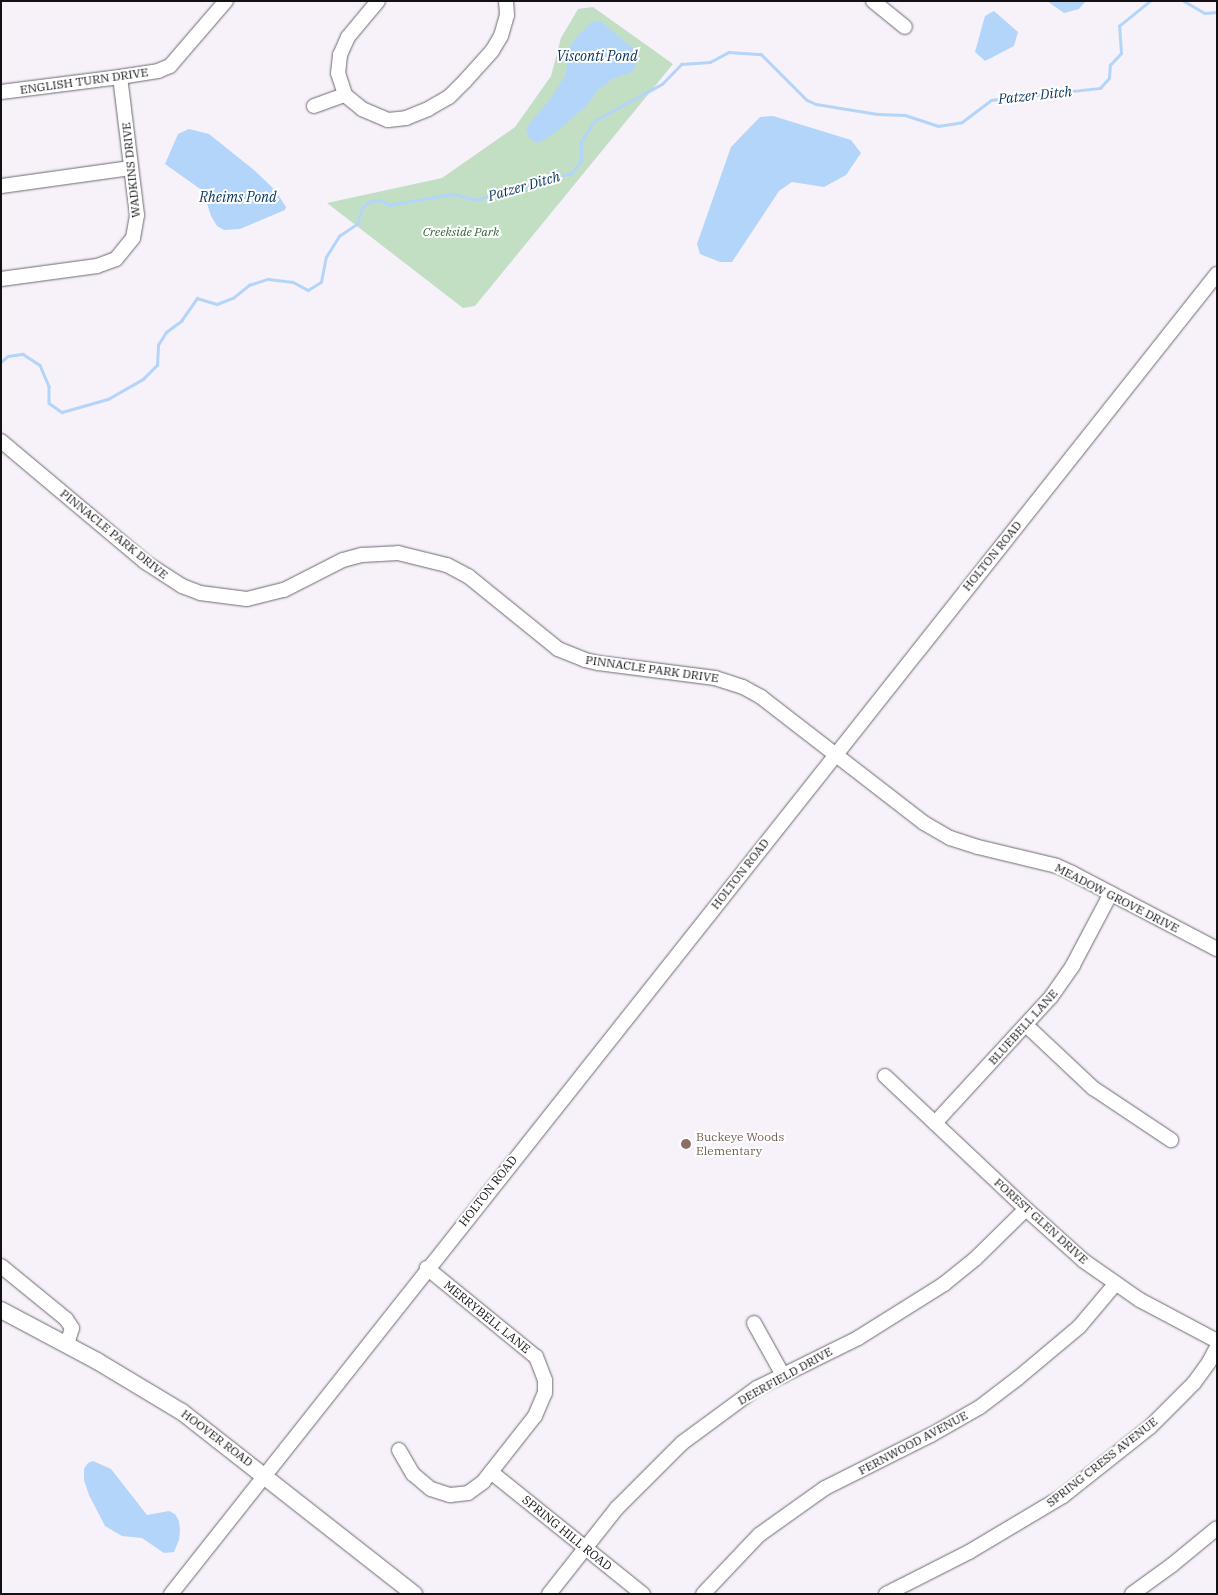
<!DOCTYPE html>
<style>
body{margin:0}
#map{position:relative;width:1218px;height:1595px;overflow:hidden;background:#f7f1fa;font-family:"IBM Plex Serif",serif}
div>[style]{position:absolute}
.green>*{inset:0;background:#c3dfc3}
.water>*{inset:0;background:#b3d5f9}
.stream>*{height:2.5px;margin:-1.25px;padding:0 1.25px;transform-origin:1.25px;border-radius:1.25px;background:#b3d5f9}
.roads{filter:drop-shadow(0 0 1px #6e6971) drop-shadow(0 0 1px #6e6971)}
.minor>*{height:14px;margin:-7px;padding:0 7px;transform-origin:7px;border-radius:7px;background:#fff}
.major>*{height:16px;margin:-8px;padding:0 8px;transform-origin:8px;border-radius:8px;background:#fff}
.dots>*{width:14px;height:14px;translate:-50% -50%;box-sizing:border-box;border:2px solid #fff;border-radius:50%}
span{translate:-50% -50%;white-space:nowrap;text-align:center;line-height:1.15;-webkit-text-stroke:4px #fff;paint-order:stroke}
.street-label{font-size:12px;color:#131114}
.park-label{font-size:12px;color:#316334;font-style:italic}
.education-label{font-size:12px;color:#785e54}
.left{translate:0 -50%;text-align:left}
.water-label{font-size:14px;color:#00325d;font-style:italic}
.frame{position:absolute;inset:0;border:2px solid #131114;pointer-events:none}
</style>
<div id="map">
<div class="green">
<i style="clip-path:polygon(593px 7px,673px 64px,475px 306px,463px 308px,327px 203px,442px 178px,515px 127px,551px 76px,561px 38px,578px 9px)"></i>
</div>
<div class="water">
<i style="clip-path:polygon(1047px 1px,1086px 1px,1079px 9px,1064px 13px)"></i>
<i style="clip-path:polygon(994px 11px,1018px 32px,1014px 46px,985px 61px,975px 52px,985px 16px)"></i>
<i style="clip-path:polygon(592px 21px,601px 21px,635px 50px,638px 61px,632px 72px,612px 79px,598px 90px,585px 107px,555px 133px,538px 143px,530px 139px,526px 130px,532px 120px,549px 101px,565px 76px,571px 44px)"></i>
<i style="clip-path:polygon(773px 116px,851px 140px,861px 153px,846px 175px,824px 187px,792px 182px,779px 191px,732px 262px,720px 262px,700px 254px,697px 244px,731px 147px,760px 117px)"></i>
<i style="clip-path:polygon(189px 129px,209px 134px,254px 170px,275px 190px,286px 207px,285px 210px,240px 229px,224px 230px,217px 226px,211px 216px,203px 191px,165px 164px,178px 134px)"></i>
<i style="clip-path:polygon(93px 1461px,111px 1469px,147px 1515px,169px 1511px,175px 1514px,179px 1521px,180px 1530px,179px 1540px,174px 1552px,164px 1553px,142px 1538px,122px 1536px,105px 1526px,89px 1495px,84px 1480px,84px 1469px,88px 1463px)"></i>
</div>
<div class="stream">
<i style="left:1184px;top:1px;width:24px;rotate:30deg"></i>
<i style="left:1205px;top:13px;width:12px;rotate:-5deg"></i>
<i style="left:1px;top:362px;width:9px;rotate:-41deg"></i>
<i style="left:8px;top:356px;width:15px;rotate:-8deg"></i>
<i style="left:23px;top:354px;width:20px;rotate:33deg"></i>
<i style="left:40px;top:365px;width:23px;rotate:67deg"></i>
<i style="left:49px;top:386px;width:17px;rotate:90deg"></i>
<i style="left:49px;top:403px;width:16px;rotate:35deg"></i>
<i style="left:62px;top:412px;width:48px;rotate:-15.8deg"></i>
<i style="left:108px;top:399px;width:40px;rotate:-29.7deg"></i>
<i style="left:143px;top:379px;width:20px;rotate:-45deg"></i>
<i style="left:157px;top:365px;width:20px;rotate:-87deg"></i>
<i style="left:158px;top:345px;width:15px;rotate:-58deg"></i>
<i style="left:166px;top:332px;width:19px;rotate:-36deg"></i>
<i style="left:181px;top:321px;width:28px;rotate:-55deg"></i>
<i style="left:197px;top:298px;width:21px;rotate:17deg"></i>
<i style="left:217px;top:304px;width:17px;rotate:-21deg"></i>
<i style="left:233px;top:298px;width:21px;rotate:-39deg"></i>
<i style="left:249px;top:285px;width:20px;rotate:-18deg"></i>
<i style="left:268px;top:279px;width:25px;rotate:7deg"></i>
<i style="left:293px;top:282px;width:17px;rotate:28deg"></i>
<i style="left:308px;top:290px;width:15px;rotate:-32deg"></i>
<i style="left:321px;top:282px;width:25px;rotate:-79deg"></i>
<i style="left:326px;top:257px;width:25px;rotate:-58deg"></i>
<i style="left:339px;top:236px;width:22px;rotate:-34deg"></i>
<i style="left:357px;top:224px;width:17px;rotate:-73deg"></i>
<i style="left:362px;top:208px;width:11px;rotate:-41deg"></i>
<i style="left:370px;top:201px;width:11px;rotate:-5deg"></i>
<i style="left:381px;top:200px;width:9px;rotate:32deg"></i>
<i style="left:389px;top:205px;width:65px;rotate:-9.8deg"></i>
<i style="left:453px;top:194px;width:23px;rotate:15deg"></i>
<i style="left:475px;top:200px;width:101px;rotate:-15.6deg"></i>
<i style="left:572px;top:173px;width:15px;rotate:-53deg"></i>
<i style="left:581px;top:161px;width:19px;rotate:-90deg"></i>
<i style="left:581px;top:142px;width:25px;rotate:-58deg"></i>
<i style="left:594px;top:121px;width:77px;rotate:-28.6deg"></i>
<i style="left:662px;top:84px;width:28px;rotate:-46deg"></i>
<i style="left:681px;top:64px;width:29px;rotate:-4deg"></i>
<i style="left:710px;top:62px;width:21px;rotate:-28deg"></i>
<i style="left:729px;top:52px;width:32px;rotate:4deg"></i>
<i style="left:761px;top:54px;width:65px;rotate:45deg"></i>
<i style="left:807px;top:100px;width:10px;rotate:24deg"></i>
<i style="left:816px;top:104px;width:62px;rotate:9.3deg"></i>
<i style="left:877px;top:114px;width:28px;rotate:2deg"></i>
<i style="left:905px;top:115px;width:35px;rotate:18deg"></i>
<i style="left:938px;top:126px;width:24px;rotate:-9deg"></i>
<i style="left:962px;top:122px;width:36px;rotate:-37deg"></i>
<i style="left:991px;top:100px;width:110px;rotate:-6.3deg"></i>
<i style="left:1100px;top:88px;width:13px;rotate:-48deg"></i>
<i style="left:1109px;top:78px;width:13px;rotate:-86deg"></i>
<i style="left:1110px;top:65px;width:16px;rotate:-47deg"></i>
<i style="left:1121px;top:53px;width:27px;rotate:-94deg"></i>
<i style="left:1119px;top:26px;width:40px;rotate:-39deg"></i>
</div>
<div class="roads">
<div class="minor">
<i style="left:378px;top:1px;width:47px;rotate:129.8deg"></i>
<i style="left:348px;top:37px;width:20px;rotate:114deg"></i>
<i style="left:340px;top:55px;width:18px;rotate:96deg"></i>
<i style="left:338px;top:73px;width:23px;rotate:72deg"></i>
<i style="left:345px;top:95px;width:22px;rotate:39deg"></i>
<i style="left:362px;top:109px;width:28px;rotate:23deg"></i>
<i style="left:388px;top:120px;width:18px;rotate:-6deg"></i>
<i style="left:406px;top:118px;width:24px;rotate:-22deg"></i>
<i style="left:428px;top:109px;width:24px;rotate:-30deg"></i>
<i style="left:449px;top:97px;width:23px;rotate:-45deg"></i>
<i style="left:465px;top:81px;width:40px;rotate:-48deg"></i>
<i style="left:492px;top:51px;width:17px;rotate:-59deg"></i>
<i style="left:501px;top:36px;width:22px;rotate:-74deg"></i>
<i style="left:507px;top:15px;width:14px;rotate:-94deg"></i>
<i style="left:873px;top:1px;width:41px;rotate:39.1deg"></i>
<i style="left:1px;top:92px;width:120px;rotate:-7.2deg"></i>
<i style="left:120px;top:77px;width:38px;rotate:-9deg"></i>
<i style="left:158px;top:71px;width:13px;rotate:-23deg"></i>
<i style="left:170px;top:66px;width:86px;rotate:-49.3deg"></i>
<i style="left:314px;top:106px;width:33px;rotate:-20deg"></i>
<i style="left:1px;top:186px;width:131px;rotate:-7.9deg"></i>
<i style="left:1px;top:279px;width:97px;rotate:-7.7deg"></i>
<i style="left:97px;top:266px;width:20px;rotate:-20deg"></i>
<i style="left:116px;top:259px;width:27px;rotate:-51deg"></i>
<i style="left:133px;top:238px;width:23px;rotate:-80deg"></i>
<i style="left:137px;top:215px;width:139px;rotate:-97deg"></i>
<i style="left:1px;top:441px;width:188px;rotate:40deg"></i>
<i style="left:145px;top:562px;width:44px;rotate:33deg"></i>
<i style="left:182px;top:586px;width:19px;rotate:21deg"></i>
<i style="left:200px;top:593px;width:47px;rotate:7.3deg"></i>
<i style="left:247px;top:599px;width:38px;rotate:-14deg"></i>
<i style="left:284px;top:590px;width:66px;rotate:-27deg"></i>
<i style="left:343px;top:560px;width:20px;rotate:-15deg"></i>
<i style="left:362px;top:555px;width:36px;rotate:-3deg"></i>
<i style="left:398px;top:553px;width:50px;rotate:13.8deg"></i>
<i style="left:447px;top:565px;width:24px;rotate:28deg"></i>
<i style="left:468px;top:576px;width:116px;rotate:39deg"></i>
<i style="left:558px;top:649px;width:29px;rotate:22deg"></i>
<i style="left:585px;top:660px;width:13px;rotate:13deg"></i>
<i style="left:598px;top:663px;width:118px;rotate:7.3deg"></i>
<i style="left:715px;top:678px;width:29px;rotate:18deg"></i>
<i style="left:743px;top:687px;width:21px;rotate:29deg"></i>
<i style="left:761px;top:697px;width:206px;rotate:37.7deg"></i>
<i style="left:924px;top:823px;width:30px;rotate:30deg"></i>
<i style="left:950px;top:838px;width:29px;rotate:18deg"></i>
<i style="left:978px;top:847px;width:81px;rotate:13.5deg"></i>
<i style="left:1057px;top:866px;width:17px;rotate:25deg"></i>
<i style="left:1072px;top:873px;width:164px;rotate:27.7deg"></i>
<i style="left:1027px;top:1026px;width:91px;rotate:43.2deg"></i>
<i style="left:1093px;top:1088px;width:94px;rotate:33.7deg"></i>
<i style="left:885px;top:1076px;width:194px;rotate:43.3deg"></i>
<i style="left:1026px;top:1209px;width:78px;rotate:41.9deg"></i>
<i style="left:1084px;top:1261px;width:68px;rotate:34.9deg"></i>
<i style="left:1140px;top:1300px;width:87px;rotate:28deg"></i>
<i style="left:935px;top:1123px;width:171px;rotate:-47.4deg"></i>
<i style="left:1051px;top:997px;width:39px;rotate:-55deg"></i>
<i style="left:1073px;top:965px;width:81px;rotate:-62.2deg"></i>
<i style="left:1px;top:1266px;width:84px;rotate:39.2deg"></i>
<i style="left:66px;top:1319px;width:11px;rotate:56deg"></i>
<i style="left:72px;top:1328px;width:17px;rotate:107deg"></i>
<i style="left:754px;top:1323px;width:60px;rotate:60.9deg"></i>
<i style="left:399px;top:1450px;width:28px;rotate:60deg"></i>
<i style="left:413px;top:1474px;width:23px;rotate:40deg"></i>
<i style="left:431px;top:1489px;width:20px;rotate:18deg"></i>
<i style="left:450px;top:1495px;width:18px;rotate:-6deg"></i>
<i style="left:468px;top:1493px;width:19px;rotate:-36deg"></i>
<i style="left:483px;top:1482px;width:84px;rotate:-51.8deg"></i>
<i style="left:535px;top:1416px;width:25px;rotate:-67deg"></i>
<i style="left:545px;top:1393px;width:13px;rotate:-90deg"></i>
<i style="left:545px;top:1380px;width:25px;rotate:-111deg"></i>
<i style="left:536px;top:1357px;width:141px;rotate:-140.8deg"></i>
<i style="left:491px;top:1472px;width:195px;rotate:38.8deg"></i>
<i style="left:171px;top:1594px;width:1684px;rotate:-51.61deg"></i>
<i style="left:549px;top:1594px;width:110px;rotate:-51.7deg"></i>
<i style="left:617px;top:1508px;width:92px;rotate:-45deg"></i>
<i style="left:682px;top:1443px;width:93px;rotate:-36.3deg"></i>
<i style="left:757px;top:1388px;width:113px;rotate:-26.3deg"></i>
<i style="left:858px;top:1338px;width:102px;rotate:-32.1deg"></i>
<i style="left:944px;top:1284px;width:40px;rotate:-39deg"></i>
<i style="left:975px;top:1259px;width:71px;rotate:-44.4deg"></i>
<i style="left:703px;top:1594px;width:81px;rotate:-46.5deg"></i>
<i style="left:759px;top:1535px;width:81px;rotate:-35.5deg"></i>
<i style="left:825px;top:1488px;width:119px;rotate:-26.6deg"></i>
<i style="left:931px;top:1435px;width:56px;rotate:-29.7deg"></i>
<i style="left:980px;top:1407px;width:48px;rotate:-37.3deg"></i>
<i style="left:1018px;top:1378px;width:80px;rotate:-39.9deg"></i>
<i style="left:1079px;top:1327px;width:57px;rotate:-49.9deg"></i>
<i style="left:886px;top:1594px;width:93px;rotate:-26.8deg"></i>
<i style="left:969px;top:1552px;width:109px;rotate:-30.8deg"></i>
<i style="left:1063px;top:1496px;width:111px;rotate:-38.4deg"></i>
<i style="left:1150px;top:1427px;width:62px;rotate:-45deg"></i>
<i style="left:1194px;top:1383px;width:26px;rotate:-54deg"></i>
<i style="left:1209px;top:1362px;width:17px;rotate:-62deg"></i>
<i style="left:1132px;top:1594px;width:49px;rotate:-35.9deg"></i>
<i style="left:1172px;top:1565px;width:58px;rotate:-39.4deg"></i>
</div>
<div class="major">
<i style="left:1px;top:1310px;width:109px;rotate:28deg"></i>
<i style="left:97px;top:1361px;width:99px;rotate:31deg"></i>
<i style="left:182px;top:1412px;width:295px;rotate:38.1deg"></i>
</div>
</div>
<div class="dots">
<i style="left:686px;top:1144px;background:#8d6e63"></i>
</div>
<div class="street-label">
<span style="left:84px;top:81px;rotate:-8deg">ENGLISH TURN DRIVE</span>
<span style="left:131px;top:170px;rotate:-96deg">WADKINS DRIVE</span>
<span style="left:114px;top:534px;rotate:39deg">PINNACLE PARK DRIVE</span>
<span style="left:992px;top:556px;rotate:-51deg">HOLTON ROAD</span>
<span style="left:652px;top:669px;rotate:8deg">PINNACLE PARK DRIVE</span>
<span style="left:740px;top:874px;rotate:-52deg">HOLTON ROAD</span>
<span style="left:1117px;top:898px;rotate:27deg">MEADOW GROVE DRIVE</span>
<span style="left:1023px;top:1027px;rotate:-48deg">BLUEBELL LANE</span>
<span style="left:488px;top:1191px;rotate:-52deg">HOLTON ROAD</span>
<span style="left:1041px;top:1221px;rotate:42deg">FOREST GLEN DRIVE</span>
<span style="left:487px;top:1317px;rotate:39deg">MERRYBELL LANE</span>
<span style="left:785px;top:1376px;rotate:-29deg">DEERFIELD DRIVE</span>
<span style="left:217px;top:1438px;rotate:37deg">HOOVER ROAD</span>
<span style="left:913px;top:1443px;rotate:-28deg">FERNWOOD AVENUE</span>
<span style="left:1102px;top:1462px;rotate:-38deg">SPRING CRESS AVENUE</span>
<span style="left:567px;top:1533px;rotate:39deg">SPRING HILL ROAD</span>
</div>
<div class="park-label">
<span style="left:461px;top:232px">Creekside Park</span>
</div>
<div class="education-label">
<span class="left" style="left:696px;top:1144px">Buckeye Woods<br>Elementary</span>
</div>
<div class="water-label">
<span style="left:597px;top:56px">Visconti Pond</span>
<span style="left:1035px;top:95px;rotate:-6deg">Patzer Ditch</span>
<span style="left:524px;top:186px;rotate:-16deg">Patzer Ditch</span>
<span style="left:238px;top:197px">Rheims Pond</span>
</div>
<div class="frame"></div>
</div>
